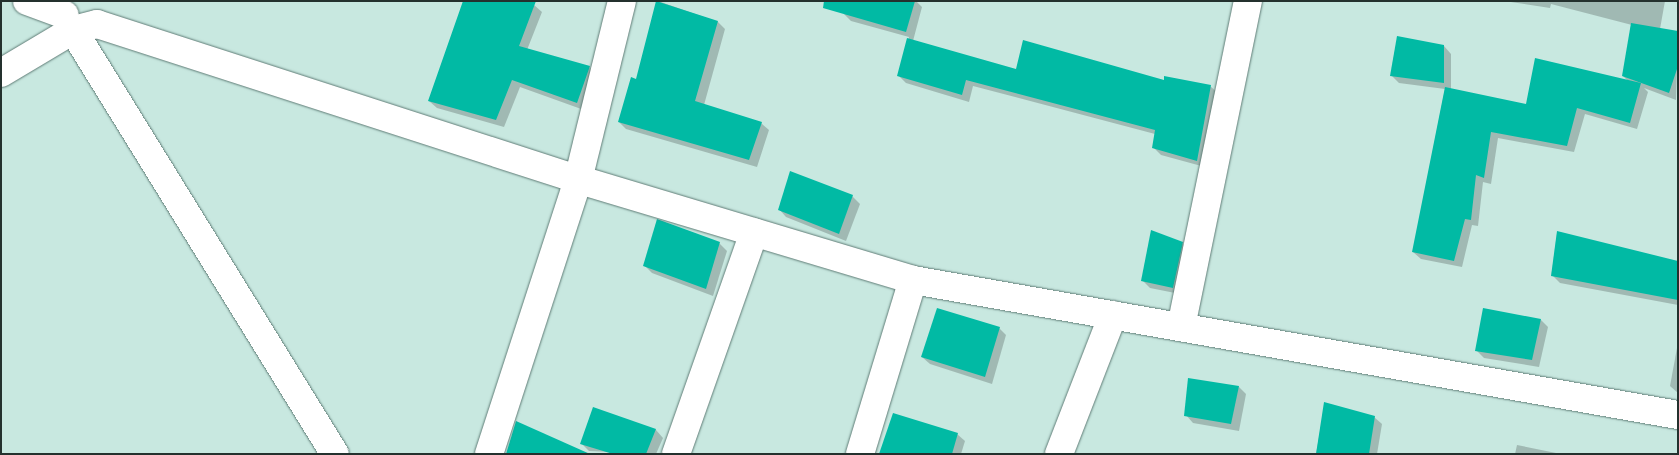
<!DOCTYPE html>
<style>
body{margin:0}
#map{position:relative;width:1679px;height:455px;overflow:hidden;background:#c8e8e0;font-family:Literata,serif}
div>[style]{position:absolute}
.shadow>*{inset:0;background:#0003}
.building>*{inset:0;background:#01baa4}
.roads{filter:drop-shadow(0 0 1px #5f7c76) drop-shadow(0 0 1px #5f7c76)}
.minor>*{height:28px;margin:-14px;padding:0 14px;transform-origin:14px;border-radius:14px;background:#fff}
span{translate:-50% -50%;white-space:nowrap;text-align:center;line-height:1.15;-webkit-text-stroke:5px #fff;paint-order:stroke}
.frame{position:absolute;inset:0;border:2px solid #24312e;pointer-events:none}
</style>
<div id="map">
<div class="shadow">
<i style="clip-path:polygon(658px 1px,718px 22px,725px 29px,704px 105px,761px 123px,769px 130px,757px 167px,626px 129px,619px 122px,637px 80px)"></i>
<i style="clip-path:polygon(848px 1px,916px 1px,922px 7px,913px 41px,1017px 70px,1210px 86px,1218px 93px,1205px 167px,1161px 155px,1153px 147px,1155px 134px,973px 86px,969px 102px,906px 83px,899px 76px,909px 37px,851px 21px,844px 14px)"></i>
<i style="clip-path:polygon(1504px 1px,1665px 1px,1660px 29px,1678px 32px,1676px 100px,1644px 88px,1648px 92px,1637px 129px,1585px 114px,1574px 152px,1498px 138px,1491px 184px,1483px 182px,1478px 226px,1472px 225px,1462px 267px,1421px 259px,1413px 252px,1445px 89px,1399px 83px,1392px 76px,1444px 46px,1451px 54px,1451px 90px,1527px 105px,1629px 82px,1623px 76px,1632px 25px,1551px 4px,1550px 8px)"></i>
<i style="clip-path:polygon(534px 5px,542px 12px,527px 50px,589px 67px,597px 74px,584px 110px,520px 87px,504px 127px,437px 108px,429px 101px)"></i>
<i style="clip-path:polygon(852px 196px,860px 204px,846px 241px,786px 217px,779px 209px)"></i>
<i style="clip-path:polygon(719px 243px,727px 251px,713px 296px,652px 273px,645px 266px)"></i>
<i style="clip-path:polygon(1182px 243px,1189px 250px,1180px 294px,1150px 288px,1143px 281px)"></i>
<i style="clip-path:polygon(1678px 262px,1678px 305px,1560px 283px,1552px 275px)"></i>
<i style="clip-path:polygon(1541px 320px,1548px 327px,1539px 367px,1484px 358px,1477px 351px)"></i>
<i style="clip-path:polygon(999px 328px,1006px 335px,992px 384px,930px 364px,922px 357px)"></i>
<i style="clip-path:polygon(1677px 348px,1678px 348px,1678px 393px,1670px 386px)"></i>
<i style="clip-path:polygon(1239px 387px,1246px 394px,1239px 431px,1193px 423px,1186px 415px)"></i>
<i style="clip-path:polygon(1325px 404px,1374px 417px,1382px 424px,1377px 454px,1316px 454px)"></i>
<i style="clip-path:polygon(594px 409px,656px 430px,663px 438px,656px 454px,589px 451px,582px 444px)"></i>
<i style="clip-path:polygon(957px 434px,965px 441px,961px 454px,881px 454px)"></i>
<i style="clip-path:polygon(1517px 445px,1561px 454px,1562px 454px,1515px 454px)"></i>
</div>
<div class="building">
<i style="clip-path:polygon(463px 1px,536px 1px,519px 46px,590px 66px,577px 103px,512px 80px,496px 120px,428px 101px)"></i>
<i style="clip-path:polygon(656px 1px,718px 21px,695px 101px,762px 122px,749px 160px,618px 122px,631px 77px,636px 79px)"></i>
<i style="clip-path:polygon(824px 1px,915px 1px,906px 32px,823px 8px)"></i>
<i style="clip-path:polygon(1631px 23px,1678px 31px,1678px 66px,1669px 93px,1622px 76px)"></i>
<i style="clip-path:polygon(1397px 36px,1444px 45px,1444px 83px,1390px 76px)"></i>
<i style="clip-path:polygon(907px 38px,1016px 69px,1023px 40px,1164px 80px,1164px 76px,1211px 85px,1197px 161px,1152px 148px,1155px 130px,966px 80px,962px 95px,897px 76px)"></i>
<i style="clip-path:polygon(1535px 58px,1641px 83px,1630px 123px,1577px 108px,1567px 146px,1491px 132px,1484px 178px,1476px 175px,1471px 220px,1465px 219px,1454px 261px,1412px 252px,1445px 87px,1526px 104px)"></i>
<i style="clip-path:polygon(790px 171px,853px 195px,839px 234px,778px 210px)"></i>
<i style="clip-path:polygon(657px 219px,720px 242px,706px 289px,643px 266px)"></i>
<i style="clip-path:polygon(1151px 230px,1183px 242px,1173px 288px,1141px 281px)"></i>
<i style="clip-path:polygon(1557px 231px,1678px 261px,1678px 300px,1551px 276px)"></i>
<i style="clip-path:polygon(937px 308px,1000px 327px,985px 377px,921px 357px)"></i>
<i style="clip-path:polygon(1483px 308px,1541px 319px,1532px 360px,1475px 351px)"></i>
<i style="clip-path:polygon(1188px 378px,1239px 386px,1231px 424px,1184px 416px)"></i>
<i style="clip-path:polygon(1324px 402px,1375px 416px,1369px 454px,1316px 454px)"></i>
<i style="clip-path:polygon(593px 407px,656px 429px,646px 454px,613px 454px,580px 444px)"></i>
<i style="clip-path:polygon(893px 413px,958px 433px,952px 454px,879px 454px)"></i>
<i style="clip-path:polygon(516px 421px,590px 454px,506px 454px)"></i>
</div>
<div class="roads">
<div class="minor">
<i style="left:27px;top:1px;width:40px;rotate:20.2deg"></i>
<i style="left:73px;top:30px;width:498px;rotate:58.3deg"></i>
<i style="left:1px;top:73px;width:84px;rotate:-30.8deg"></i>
<i style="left:73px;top:30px;width:25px;rotate:-14deg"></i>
<i style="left:97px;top:24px;width:497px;rotate:17.9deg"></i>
<i style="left:570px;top:177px;width:358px;rotate:16.7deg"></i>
<i style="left:913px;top:280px;width:777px;rotate:10.01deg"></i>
<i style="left:1181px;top:327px;width:333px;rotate:-78.4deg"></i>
<i style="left:489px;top:454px;width:288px;rotate:-72deg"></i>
<i style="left:578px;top:180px;width:184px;rotate:-76.2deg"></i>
<i style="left:676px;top:454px;width:235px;rotate:-70.6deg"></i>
<i style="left:860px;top:454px;width:182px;rotate:-73.1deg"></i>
<i style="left:1059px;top:454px;width:149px;rotate:-68.8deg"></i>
</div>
</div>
<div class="frame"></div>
</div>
